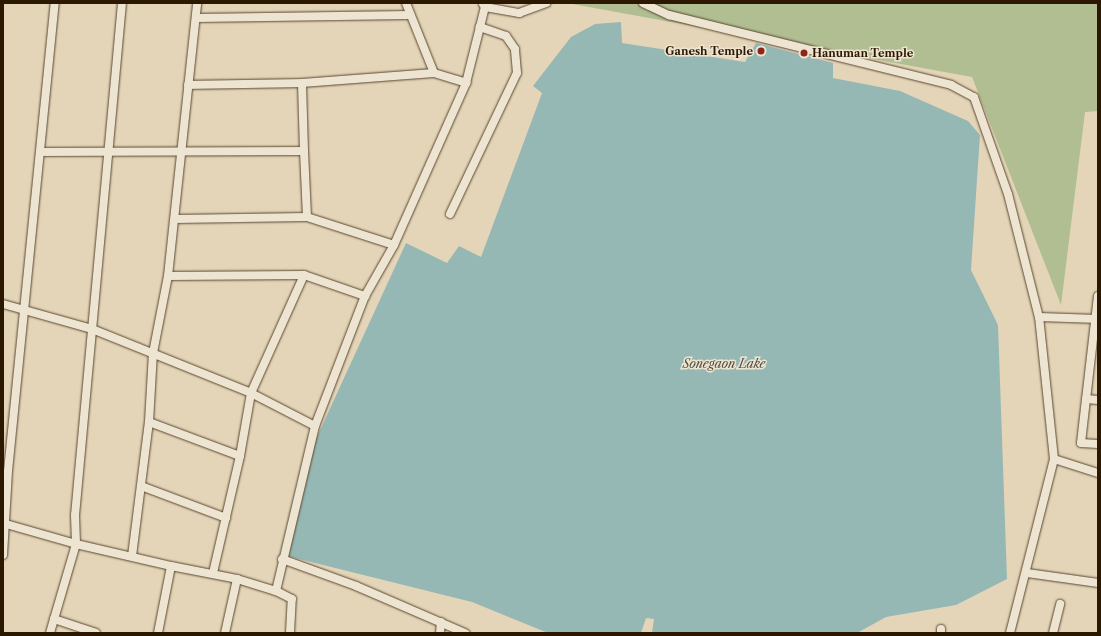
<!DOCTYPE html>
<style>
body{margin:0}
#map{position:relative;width:1101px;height:636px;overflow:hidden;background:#e4d5b8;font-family:"Libre Caslon Text",serif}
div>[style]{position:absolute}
.green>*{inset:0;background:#b0be92}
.water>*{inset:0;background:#96b8b4}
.roads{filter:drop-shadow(0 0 1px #5a462f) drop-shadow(0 0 1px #5a462f)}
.minor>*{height:8px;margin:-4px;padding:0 4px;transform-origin:4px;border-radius:4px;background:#ede4d1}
.dots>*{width:11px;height:11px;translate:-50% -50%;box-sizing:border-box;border:2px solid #ede4d1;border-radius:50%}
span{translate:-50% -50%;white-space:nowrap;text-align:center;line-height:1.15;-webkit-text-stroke:3px #ede4d1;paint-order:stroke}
.poi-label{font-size:11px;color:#2c1701;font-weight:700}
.right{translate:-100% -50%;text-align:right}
.left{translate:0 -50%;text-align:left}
.water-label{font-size:12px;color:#514f40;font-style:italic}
.frame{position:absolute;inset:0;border:4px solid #2c1701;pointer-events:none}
</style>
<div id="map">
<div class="green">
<i style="clip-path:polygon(567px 3px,1098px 3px,1098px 111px,1085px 112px,1061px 305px,972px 77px)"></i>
</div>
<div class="water">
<i style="clip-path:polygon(621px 22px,622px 43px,745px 62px,756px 43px,833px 63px,833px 78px,900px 91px,968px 121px,980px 135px,971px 270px,998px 325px,1007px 579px,956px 605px,886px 617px,857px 633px,652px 633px,654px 619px,646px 618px,641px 633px,548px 633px,472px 602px,287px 556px,316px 439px,406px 243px,447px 263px,459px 246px,481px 257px,542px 93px,533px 86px,571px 37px,595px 24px)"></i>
</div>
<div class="roads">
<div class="minor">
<i style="left:122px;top:3px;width:514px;rotate:95.24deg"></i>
<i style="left:75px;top:515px;width:29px;rotate:88deg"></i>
<i style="left:76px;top:544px;width:98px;rotate:13deg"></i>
<i style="left:406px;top:3px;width:75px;rotate:68.2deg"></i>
<i style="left:434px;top:73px;width:34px;rotate:17deg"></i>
<i style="left:466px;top:83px;width:78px;rotate:-76deg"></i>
<i style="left:643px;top:3px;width:29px;rotate:25deg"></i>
<i style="left:669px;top:15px;width:291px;rotate:13.9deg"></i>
<i style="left:951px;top:85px;width:26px;rotate:28deg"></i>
<i style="left:974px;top:97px;width:103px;rotate:70.7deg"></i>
<i style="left:1008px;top:194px;width:127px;rotate:75.9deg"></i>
<i style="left:1039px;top:317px;width:59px;rotate:1.9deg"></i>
<i style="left:483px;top:4px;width:4px;rotate:56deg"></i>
<i style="left:485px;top:7px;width:35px;rotate:10deg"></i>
<i style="left:519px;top:13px;width:29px;rotate:-20deg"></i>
<i style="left:196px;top:18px;width:213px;rotate:-0.8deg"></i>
<i style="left:188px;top:85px;width:114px;rotate:-1deg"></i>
<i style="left:304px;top:151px;width:66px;rotate:87.4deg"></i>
<i style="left:40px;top:152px;width:264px;rotate:-0.2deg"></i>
<i style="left:304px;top:151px;width:68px;rotate:-91.7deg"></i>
<i style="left:302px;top:83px;width:132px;rotate:-4.3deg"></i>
<i style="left:450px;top:214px;width:156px;rotate:-64.6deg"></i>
<i style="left:517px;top:73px;width:24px;rotate:-95deg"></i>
<i style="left:515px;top:49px;width:16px;rotate:-125deg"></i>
<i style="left:506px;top:36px;width:28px;rotate:-161deg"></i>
<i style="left:175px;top:219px;width:132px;rotate:-0.9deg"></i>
<i style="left:307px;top:217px;width:91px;rotate:17.8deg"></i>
<i style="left:168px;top:276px;width:136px;rotate:-0.4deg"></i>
<i style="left:1098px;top:296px;width:104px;rotate:96.6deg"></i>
<i style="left:1086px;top:399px;width:12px;rotate:5deg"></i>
<i style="left:3px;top:304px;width:92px;rotate:15.7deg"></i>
<i style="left:92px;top:329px;width:171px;rotate:21.9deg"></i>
<i style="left:251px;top:393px;width:72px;rotate:27.3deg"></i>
<i style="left:1086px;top:399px;width:44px;rotate:96.5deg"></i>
<i style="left:1081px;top:443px;width:17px;rotate:3deg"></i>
<i style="left:149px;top:422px;width:97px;rotate:20.5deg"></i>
<i style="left:240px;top:456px;width:120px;rotate:103deg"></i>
<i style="left:240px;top:456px;width:64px;rotate:-80.1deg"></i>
<i style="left:251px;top:393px;width:129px;rotate:-65.8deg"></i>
<i style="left:304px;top:275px;width:65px;rotate:19deg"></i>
<i style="left:1054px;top:459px;width:46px;rotate:17.7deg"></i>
<i style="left:141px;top:486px;width:91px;rotate:20.6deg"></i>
<i style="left:6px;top:524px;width:73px;rotate:15.9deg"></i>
<i style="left:76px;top:544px;width:78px;rotate:106.3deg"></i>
<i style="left:3px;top:555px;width:84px;rotate:-86.6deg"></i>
<i style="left:8px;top:471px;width:470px;rotate:-84.3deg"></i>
<i style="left:132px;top:556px;width:135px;rotate:-82.8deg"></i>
<i style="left:149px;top:422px;width:69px;rotate:-86.7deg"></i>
<i style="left:153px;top:353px;width:78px;rotate:-79deg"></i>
<i style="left:168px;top:276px;width:275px;rotate:-83.9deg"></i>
<i style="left:282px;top:559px;width:79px;rotate:20deg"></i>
<i style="left:356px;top:586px;width:119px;rotate:23.3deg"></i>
<i style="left:1027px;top:573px;width:72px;rotate:8deg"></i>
<i style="left:237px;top:579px;width:41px;rotate:17.1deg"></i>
<i style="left:50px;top:633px;width:15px;rotate:-74deg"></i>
<i style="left:54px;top:619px;width:44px;rotate:18.4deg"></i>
<i style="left:158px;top:633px;width:68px;rotate:-79deg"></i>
<i style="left:171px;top:566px;width:67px;rotate:11.1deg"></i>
<i style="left:237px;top:579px;width:55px;rotate:102.5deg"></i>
<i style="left:290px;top:633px;width:34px;rotate:-87deg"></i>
<i style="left:292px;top:599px;width:18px;rotate:-153deg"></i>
<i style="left:276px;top:591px;width:170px;rotate:-76.7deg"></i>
<i style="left:315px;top:426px;width:139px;rotate:-69deg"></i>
<i style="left:365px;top:296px;width:59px;rotate:-60.4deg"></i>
<i style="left:394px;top:245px;width:177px;rotate:-66deg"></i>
<i style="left:440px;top:633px;width:11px;rotate:-85deg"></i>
<i style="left:941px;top:633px;width:4px;rotate:-90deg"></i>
<i style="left:1010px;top:633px;width:179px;rotate:-75.8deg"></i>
<i style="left:1054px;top:459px;width:143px;rotate:-96deg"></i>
<i style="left:1053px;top:633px;width:30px;rotate:-76deg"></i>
</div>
</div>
<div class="dots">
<i style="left:761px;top:51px;background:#8f2418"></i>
<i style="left:804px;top:53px;background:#8f2418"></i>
</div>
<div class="poi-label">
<span class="right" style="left:753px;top:51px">Ganesh Temple</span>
<span class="left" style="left:812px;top:53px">Hanuman Temple</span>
</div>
<div class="water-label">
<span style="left:724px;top:364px">Sonegaon Lake</span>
</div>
<div class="frame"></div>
</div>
